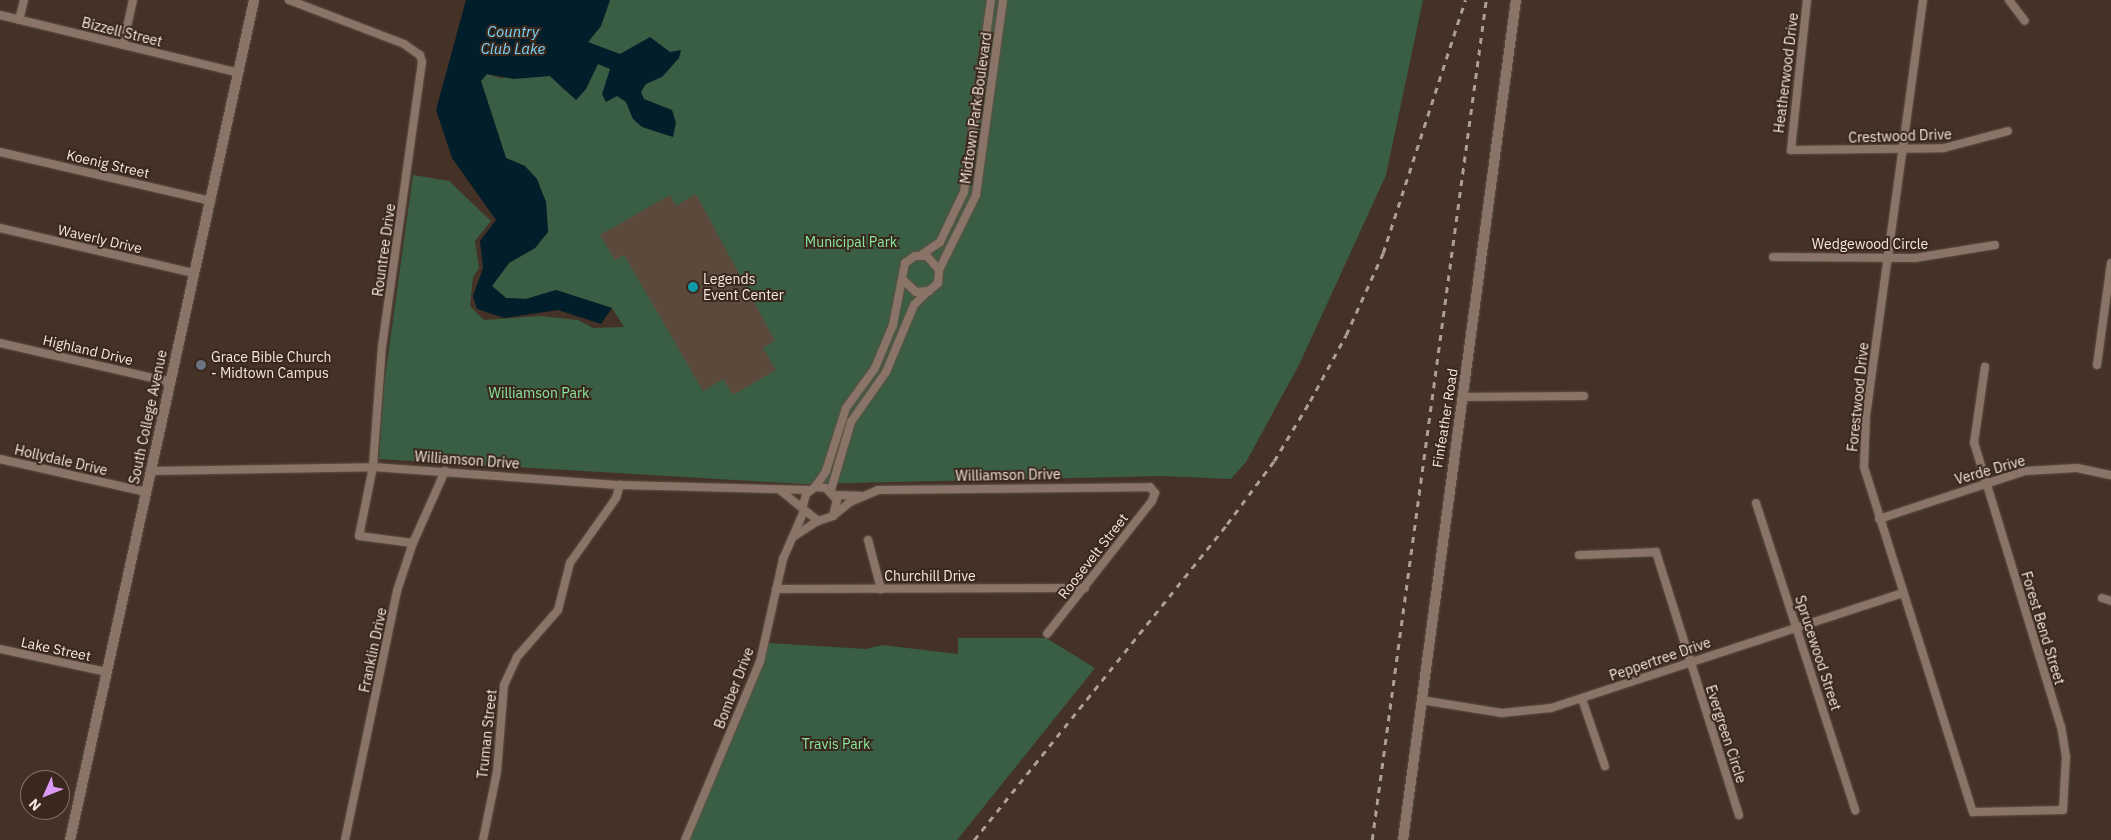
<!DOCTYPE html>
<style>
body{margin:0}
#map{position:relative;width:2111px;height:840px;overflow:hidden;background:#443227;font-family:"IBM Plex Sans",sans-serif}
div>[style]{position:absolute}
.green>*{inset:0;background:#3a5e43}
.water>*{inset:0;background:#021e2a}
.building>*{inset:0;background:#5b4a3b}
.roads{filter:drop-shadow(0 0 1px #5f5045) drop-shadow(0 0 1px #5f5045)}
.street>*{height:8px;margin:-4px;padding:0 4px;transform-origin:4px;border-radius:4px;background:#897467}
.secondary>*{height:10px;margin:-5px;padding:0 5px;transform-origin:5px;border-radius:5px;background:#897467}
.rail>*{height:2.5px;margin-top:-1.25px;transform-origin:0;background:repeating-linear-gradient(90deg,#ad9f96 0 6px,transparent 0 12px)}
.dots>*{width:14px;height:14px;translate:-50% -50%;box-sizing:border-box;border:2px solid #3a281d;border-radius:50%}
span{translate:-50% -50%;white-space:nowrap;text-align:center;line-height:1.15;-webkit-text-stroke:4px #3a281d;paint-order:stroke}
.street-label{font-size:14px;color:#f4e8e0}
.park-label{font-size:14px;color:#89e6a1}
.poi-label{font-size:14px;color:#f4e8e0}
.left{translate:0 -50%;text-align:left}
.water-label{font-size:15px;color:#78d4fd;font-style:italic}
.north{position:absolute;left:20px;top:770px;width:50px;height:50px;box-sizing:border-box;background:#3a281d;border:1px solid #84756b;border-radius:50%;rotate:226deg;font-size:14px;font-weight:700;line-height:20px;text-align:center;color:#f4e8e0}
.north::after{content:'';display:block;margin:auto;width:18px;height:22px;background:#dc99f5;clip-path:polygon(50% 0,100% 100%,50% 72%,0 100%)}
</style>
<div id="map">
<div class="green">
<i style="clip-path:polygon(610px 0,1423px 0,1386px 175px,1299px 365px,1246px 462px,1231px 479px,1163px 476px,804px 484px,379px 459px,384px 385px,413px 175px,449px 181px,491px 221px,475px 241px,479px 268px,473px 277px,470px 306px,484px 320px,540px 316px,578px 320px,593px 328px,624px 327px,612px 308px,556px 290px,526px 299px,506px 298px,492px 286px,509px 263px,535px 248px,548px 232px,546px 202px,525px 166px,506px 158px,481px 81px,487px 74px,500px 78px,550px 76px,564px 90px,600px 48px,588px 42px,601px 26px)"></i>
<i style="clip-path:polygon(958px 638px,1046px 638px,1095px 668px,957px 840px,689px 840px,769px 643px,866px 649px,882px 645px,958px 654px)"></i>
</div>
<div class="water">
<i style="clip-path:polygon(466px 0,610px 0,601px 26px,588px 42px,620px 54px,650px 37px,670px 52px,681px 50px,679px 58px,662px 77px,646px 84px,641px 92px,644px 99px,672px 110px,676px 123px,673px 137px,642px 127px,633px 119px,626px 102px,617px 96px,606px 102px,602px 94px,610px 69px,598px 64px,586px 89px,576px 100px,550px 76px,514px 79px,487px 74px,481px 81px,506px 158px,525px 166px,537px 179px,546px 202px,548px 232px,535px 248px,509px 263px,492px 286px,506px 298px,526px 299px,556px 290px,612px 308px,601px 324px,558px 310px,504px 318px,477px 309px,473px 296px,483px 268px,480px 241px,496px 220px,452px 158px,436px 110px)"></i>
</div>
<div class="building">
<i style="clip-path:polygon(696px 194px,775px 341px,763px 348px,776px 370px,733px 395px,723px 379px,703px 391px,624px 255px,615px 260px,600px 235px,670px 195px,676px 206px)"></i>
</div>
<div class="roads">
<div class="street">
<i style="left:289px;top:0;width:123px;rotate:20.9deg"></i>
<i style="left:404px;top:44px;width:19px;rotate:35deg"></i>
<i style="left:420px;top:55px;width:7px;rotate:74deg"></i>
<i style="left:422px;top:62px;width:287px;rotate:98deg"></i>
<i style="left:382px;top:346px;width:121px;rotate:94.3deg"></i>
<i style="left:373px;top:467px;width:70px;rotate:101.5deg"></i>
<i style="left:359px;top:536px;width:54px;rotate:7.4deg"></i>
<i style="left:1807px;top:0;width:151px;rotate:96.1deg"></i>
<i style="left:1791px;top:150px;width:153px;rotate:-0.7deg"></i>
<i style="left:1944px;top:148px;width:66px;rotate:-14.9deg"></i>
<i style="left:1923px;top:0;width:420px;rotate:97.8deg"></i>
<i style="left:1866px;top:416px;width:51px;rotate:92.2deg"></i>
<i style="left:1864px;top:467px;width:362px;rotate:72.5deg"></i>
<i style="left:1973px;top:812px;width:90px;rotate:-1.3deg"></i>
<i style="left:2063px;top:810px;width:53px;rotate:-86.8deg"></i>
<i style="left:2066px;top:757px;width:30px;rotate:-99deg"></i>
<i style="left:2061px;top:727px;width:297px;rotate:-107deg"></i>
<i style="left:1974px;top:443px;width:77px;rotate:-81.8deg"></i>
<i style="left:2009px;top:0;width:26px;rotate:53deg"></i>
<i style="left:0;top:15px;width:246px;rotate:13.6deg"></i>
<i style="left:19px;top:20px;width:21px;rotate:-76deg"></i>
<i style="left:123px;top:45px;width:46px;rotate:-77.5deg"></i>
<i style="left:0;top:152px;width:217px;rotate:13.1deg"></i>
<i style="left:0;top:228px;width:199px;rotate:13.1deg"></i>
<i style="left:921px;top:255px;width:23px;rotate:-34deg"></i>
<i style="left:940px;top:242px;width:55px;rotate:-64.4deg"></i>
<i style="left:964px;top:192px;width:194px;rotate:-82deg"></i>
<i style="left:1773px;top:257px;width:142px;rotate:0.4deg"></i>
<i style="left:1915px;top:258px;width:81px;rotate:-9.2deg"></i>
<i style="left:939px;top:270px;width:84px;rotate:-63.7deg"></i>
<i style="left:976px;top:195px;width:197px;rotate:-82.1deg"></i>
<i style="left:0;top:343px;width:174px;rotate:12.9deg"></i>
<i style="left:2097px;top:365px;width:103px;rotate:-82.2deg"></i>
<i style="left:1462px;top:397px;width:122px;rotate:-0.5deg"></i>
<i style="left:0;top:459px;width:150px;rotate:12.7deg"></i>
<i style="left:152px;top:471px;width:221px;rotate:-1deg"></i>
<i style="left:373px;top:467px;width:248px;rotate:4.2deg"></i>
<i style="left:620px;top:485px;width:190px;rotate:1.5deg"></i>
<i style="left:815px;top:487px;width:19px;rotate:-55deg"></i>
<i style="left:826px;top:471px;width:66px;rotate:-72.4deg"></i>
<i style="left:846px;top:408px;width:49px;rotate:-54.1deg"></i>
<i style="left:875px;top:368px;width:47px;rotate:-67.3deg"></i>
<i style="left:893px;top:325px;width:63px;rotate:-79deg"></i>
<i style="left:905px;top:263px;width:12px;rotate:-35deg"></i>
<i style="left:915px;top:256px;width:12px"></i>
<i style="left:927px;top:256px;width:18px;rotate:49deg"></i>
<i style="left:939px;top:270px;width:13px;rotate:94deg"></i>
<i style="left:938px;top:283px;width:12px;rotate:138deg"></i>
<i style="left:929px;top:291px;width:13px;rotate:176deg"></i>
<i style="left:916px;top:292px;width:18px;rotate:-137deg"></i>
<i style="left:831px;top:490px;width:71px;rotate:-73.6deg"></i>
<i style="left:851px;top:422px;width:61px;rotate:-55deg"></i>
<i style="left:886px;top:372px;width:73px;rotate:-67.3deg"></i>
<i style="left:914px;top:305px;width:20px;rotate:-45deg"></i>
<i style="left:781px;top:491px;width:48px;rotate:39deg"></i>
<i style="left:818px;top:521px;width:16px;rotate:-18deg"></i>
<i style="left:833px;top:516px;width:16px;rotate:-76deg"></i>
<i style="left:837px;top:500px;width:16px;rotate:-133deg"></i>
<i style="left:826px;top:488px;width:11px;rotate:-175deg"></i>
<i style="left:815px;top:487px;width:11px;rotate:142deg"></i>
<i style="left:806px;top:494px;width:12px;rotate:104deg"></i>
<i style="left:835px;top:495px;width:25px;rotate:2deg"></i>
<i style="left:1756px;top:503px;width:323px;rotate:72.1deg"></i>
<i style="left:833px;top:516px;width:22px;rotate:-39deg"></i>
<i style="left:850px;top:502px;width:30px;rotate:-23deg"></i>
<i style="left:878px;top:490px;width:272px;rotate:-0.6deg"></i>
<i style="left:1150px;top:487px;width:8px;rotate:50deg"></i>
<i style="left:1155px;top:493px;width:9px;rotate:111deg"></i>
<i style="left:1152px;top:501px;width:169px;rotate:128.3deg"></i>
<i style="left:1879px;top:519px;width:154px;rotate:-18.2deg"></i>
<i style="left:2025px;top:471px;width:52px;rotate:-3.3deg"></i>
<i style="left:2077px;top:468px;width:35px;rotate:12deg"></i>
<i style="left:793px;top:537px;width:30px;rotate:-33deg"></i>
<i style="left:868px;top:540px;width:51px;rotate:75.1deg"></i>
<i style="left:1579px;top:555px;width:77px;rotate:-2.2deg"></i>
<i style="left:1656px;top:552px;width:276px;rotate:72.5deg"></i>
<i style="left:776px;top:589px;width:309px;rotate:-0.2deg"></i>
<i style="left:2102px;top:598px;width:9px;rotate:18deg"></i>
<i style="left:0;top:649px;width:108px;rotate:12.2deg"></i>
<i style="left:1582px;top:699px;width:71px;rotate:71.1deg"></i>
<i style="left:1421px;top:700px;width:82px;rotate:9.1deg"></i>
<i style="left:1502px;top:713px;width:49px;rotate:-5.8deg"></i>
<i style="left:1551px;top:708px;width:369px;rotate:-18.1deg"></i>
<i style="left:345px;top:840px;width:254px;rotate:-78.2deg"></i>
<i style="left:397px;top:591px;width:51px;rotate:-71.6deg"></i>
<i style="left:413px;top:543px;width:79px;rotate:-66deg"></i>
<i style="left:483px;top:840px;width:69px;rotate:-78.4deg"></i>
<i style="left:497px;top:772px;width:87px;rotate:-85.4deg"></i>
<i style="left:504px;top:685px;width:31px;rotate:-65deg"></i>
<i style="left:517px;top:657px;width:62px;rotate:-48.9deg"></i>
<i style="left:558px;top:610px;width:49px;rotate:-75.7deg"></i>
<i style="left:570px;top:563px;width:80px;rotate:-54.7deg"></i>
<i style="left:616px;top:498px;width:14px;rotate:-73deg"></i>
<i style="left:685px;top:840px;width:193px;rotate:-67.2deg"></i>
<i style="left:760px;top:662px;width:106px;rotate:-77.4deg"></i>
<i style="left:783px;top:559px;width:52px;rotate:-66.4deg"></i>
</div>
<div class="secondary">
<i style="left:70px;top:840px;width:860px;rotate:-77.64deg"></i>
<i style="left:1403px;top:840px;width:848px;rotate:-82.34deg"></i>
</div>
</div>
<div class="rail">
<i style="left:974px;top:840px;width:405px;rotate:-51.3deg"></i>
<i style="left:1227px;top:524px;width:79px;rotate:-53.3deg"></i>
<i style="left:1274px;top:461px;width:70px;rotate:-59deg"></i>
<i style="left:1310px;top:401px;width:75px;rotate:-61.4deg"></i>
<i style="left:1346px;top:335px;width:90px;rotate:-65.7deg"></i>
<i style="left:1383px;top:253px;width:266px;rotate:-72deg"></i>
<i style="left:1372px;top:840px;width:848px;rotate:-82.27deg"></i>
</div>
<div class="dots">
<i style="left:693px;top:287px;background:#0f9aa8"></i>
<i style="left:201px;top:365px;background:#6b7280"></i>
</div>
<div class="street-label">
<span style="left:122px;top:32px;rotate:14deg">Bizzell Street</span>
<span style="left:1786px;top:73px;rotate:-83deg">Heatherwood Drive</span>
<span style="left:976px;top:108px;rotate:-82deg">Midtown Park Boulevard</span>
<span style="left:1900px;top:136px;rotate:-2deg">Crestwood Drive</span>
<span style="left:108px;top:164px;rotate:13deg">Koenig Street</span>
<span style="left:100px;top:239px;rotate:13deg">Waverly Drive</span>
<span style="left:1870px;top:244px">Wedgewood Circle</span>
<span style="left:384px;top:250px;rotate:-82deg">Rountree Drive</span>
<span style="left:88px;top:350px;rotate:13deg">Highland Drive</span>
<span style="left:1858px;top:397px;rotate:-84deg">Forestwood Drive</span>
<span style="left:148px;top:417px;rotate:-78deg">South College Avenue</span>
<span style="left:1445px;top:418px;rotate:-81deg">Finfeather Road</span>
<span style="left:61px;top:460px;rotate:13deg">Hollydale Drive</span>
<span style="left:467px;top:460px;rotate:4deg">Williamson Drive</span>
<span style="left:1990px;top:470px;rotate:-16deg">Verde Drive</span>
<span style="left:1008px;top:475px;rotate:-1deg">Williamson Drive</span>
<span style="left:1093px;top:556px;rotate:-52deg">Roosevelt Street</span>
<span style="left:930px;top:576px">Churchill Drive</span>
<span style="left:2043px;top:628px;rotate:73deg">Forest Bend Street</span>
<span style="left:56px;top:649px;rotate:12deg">Lake Street</span>
<span style="left:373px;top:650px;rotate:-78deg">Franklin Drive</span>
<span style="left:1818px;top:653px;rotate:72deg">Sprucewood Street</span>
<span style="left:1660px;top:659px;rotate:-19deg">Peppertree Drive</span>
<span style="left:734px;top:688px;rotate:-69deg">Bomber Drive</span>
<span style="left:487px;top:734px;rotate:-84deg">Truman Street</span>
<span style="left:1726px;top:734px;rotate:72deg">Evergreen Circle</span>
</div>
<div class="park-label">
<span style="left:851px;top:242px">Municipal Park</span>
<span style="left:539px;top:393px">Williamson Park</span>
<span style="left:836px;top:744px">Travis Park</span>
</div>
<div class="poi-label">
<span class="left" style="left:703px;top:287px">Legends<br>Event Center</span>
<span class="left" style="left:211px;top:365px">Grace Bible Church<br>- Midtown Campus</span>
</div>
<div class="water-label">
<span style="left:513px;top:40px">Country<br>Club Lake</span>
</div>
<div class="north">N</div>
</div>
